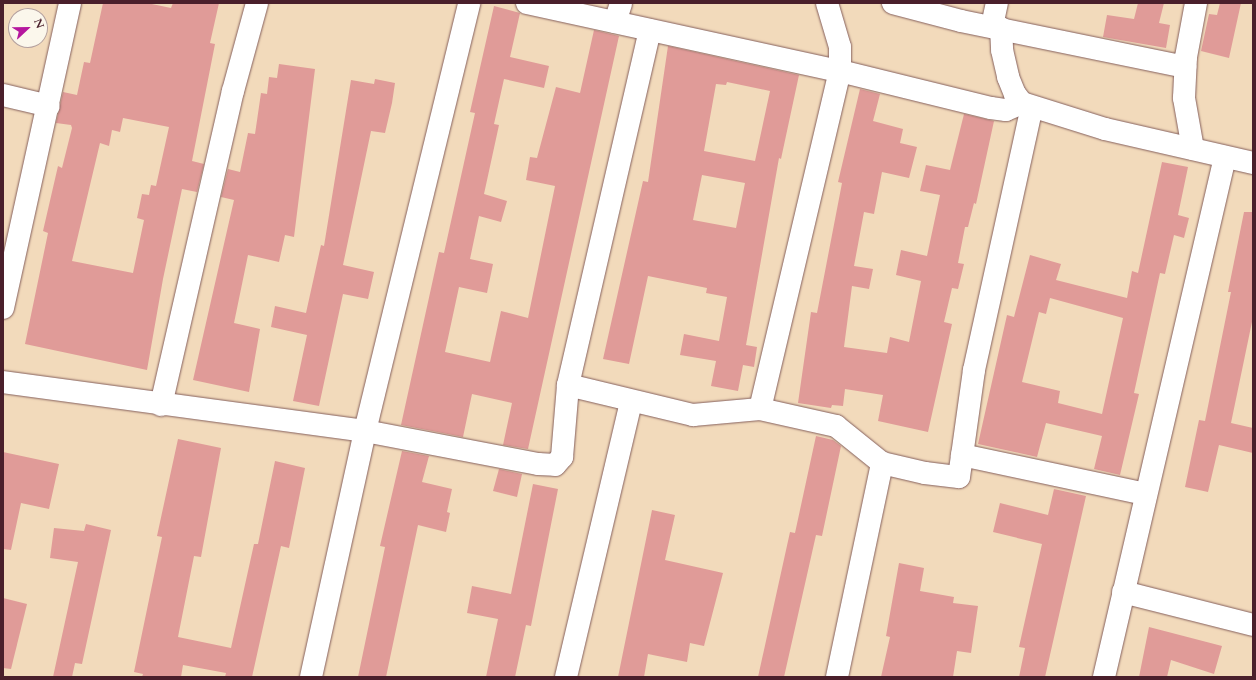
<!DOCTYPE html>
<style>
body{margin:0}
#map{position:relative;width:1256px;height:680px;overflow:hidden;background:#f2dabb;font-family:Cardo,serif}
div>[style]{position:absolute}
.building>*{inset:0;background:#e09b98}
.roads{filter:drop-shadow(0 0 1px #85605d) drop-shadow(0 0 1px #85605d)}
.minor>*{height:22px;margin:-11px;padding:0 11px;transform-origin:11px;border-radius:11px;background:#fff}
span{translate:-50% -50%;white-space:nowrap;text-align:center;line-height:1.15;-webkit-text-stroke:4px #fbf7ec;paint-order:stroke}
.frame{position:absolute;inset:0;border:4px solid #4a1f2b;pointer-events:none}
.north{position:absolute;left:8px;top:8px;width:40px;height:40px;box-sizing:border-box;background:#fbf7ec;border:1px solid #b4a19f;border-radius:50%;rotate:68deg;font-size:11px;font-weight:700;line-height:16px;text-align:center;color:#4a1f2b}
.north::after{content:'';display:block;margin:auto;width:14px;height:18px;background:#b5179e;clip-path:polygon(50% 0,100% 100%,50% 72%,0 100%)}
</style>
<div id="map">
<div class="building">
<i style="clip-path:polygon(evenodd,103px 3px,147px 3px,171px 8px,173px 3px,219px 3px,210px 43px,215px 44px,192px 161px,204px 164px,197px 192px,182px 189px,163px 279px,147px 370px,25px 344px,48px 233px,43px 231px,58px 166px,62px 168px,72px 128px,71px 125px,56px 123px,63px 92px,77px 95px,84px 62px,90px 63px,103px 3px,123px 118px,169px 127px,156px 186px,151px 185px,149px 195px,142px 194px,137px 218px,144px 220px,133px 273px,72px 261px,100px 143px,109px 146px,112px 130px,120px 132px,123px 118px)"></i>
<i style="clip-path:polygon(1138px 3px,1164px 3px,1159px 23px,1170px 25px,1166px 48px,1103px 37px,1107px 15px,1134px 19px)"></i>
<i style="clip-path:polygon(1220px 3px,1241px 3px,1229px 58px,1201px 51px,1209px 14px,1217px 15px)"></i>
<i style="clip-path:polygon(494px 6px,520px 13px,510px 57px,549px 66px,544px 88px,504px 79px,494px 124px,499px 125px,484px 194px,507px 201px,501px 222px,479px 216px,470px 259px,493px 264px,487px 293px,459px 287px,445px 352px,490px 362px,501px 311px,528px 318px,555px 186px,526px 180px,530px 157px,537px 158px,556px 87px,580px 93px,594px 30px,619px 36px,528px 449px,503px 445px,512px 403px,472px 394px,463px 437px,401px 425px,439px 252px,444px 253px,475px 113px,470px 112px)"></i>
<i style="clip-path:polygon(evenodd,668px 46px,799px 75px,781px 159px,779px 158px,746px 345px,757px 347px,754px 367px,743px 365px,738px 391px,711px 386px,716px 361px,680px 355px,684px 334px,719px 341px,727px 297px,706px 293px,707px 288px,648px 276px,629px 364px,603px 359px,643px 181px,648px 182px,668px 46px,727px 82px,770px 91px,755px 161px,704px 151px,716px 84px,726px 85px,727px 82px,668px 46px,702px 175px,745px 183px,736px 228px,693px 220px,702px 175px)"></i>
<i style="clip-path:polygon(279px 64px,315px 69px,294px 237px,285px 235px,279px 262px,248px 255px,234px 323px,260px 329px,249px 392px,193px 380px,234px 200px,221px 197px,228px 169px,240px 172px,248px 133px,255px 134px,261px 93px,267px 94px,269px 77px,277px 78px)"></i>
<i style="clip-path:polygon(375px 79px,395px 83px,392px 103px,385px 133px,371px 131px,343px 265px,374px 272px,368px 299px,343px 294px,319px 406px,293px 401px,307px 335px,271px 327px,275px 306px,306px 313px,321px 245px,324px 246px,351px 80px,374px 84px)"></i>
<i style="clip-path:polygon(860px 89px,880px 94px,873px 121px,903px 129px,900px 143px,917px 147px,909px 178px,882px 172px,874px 214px,864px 212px,854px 266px,873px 269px,869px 289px,852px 286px,844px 347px,887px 353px,890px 337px,909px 342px,921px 281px,896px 275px,901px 250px,927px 256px,940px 195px,920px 191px,926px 165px,950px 170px,964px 114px,994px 121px,976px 204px,974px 203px,968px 227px,965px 227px,958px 263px,964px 264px,958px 289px,952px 288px,944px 322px,952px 324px,928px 432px,878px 421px,883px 395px,845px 389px,843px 406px,832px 405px,831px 408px,798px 403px,811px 312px,817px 313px,842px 183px,838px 182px)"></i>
<i style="clip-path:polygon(evenodd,1162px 162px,1188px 167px,1178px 215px,1189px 218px,1184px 238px,1174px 235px,1165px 274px,1160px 273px,1134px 393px,1139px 394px,1120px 475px,1094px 469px,1102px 436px,1046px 423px,1037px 457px,978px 444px,1007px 315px,1014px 317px,1030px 255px,1061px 264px,1056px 280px,1127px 298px,1132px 271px,1138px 273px,1162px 162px,1050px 298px,1123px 318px,1102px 414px,1058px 403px,1060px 391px,1022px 382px,1039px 312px,1046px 314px,1050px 298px)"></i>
<i style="clip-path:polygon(1244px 212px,1253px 212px,1253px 317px,1231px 423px,1253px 428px,1253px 453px,1219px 445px,1208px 492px,1185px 487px,1199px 420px,1205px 421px,1231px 292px,1228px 292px)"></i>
<i style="clip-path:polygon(816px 436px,833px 440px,841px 446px,822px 536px,816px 535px,784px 677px,758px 677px,790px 532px,795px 533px)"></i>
<i style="clip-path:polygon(178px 439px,221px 448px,201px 557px,194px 556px,178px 637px,231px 648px,254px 544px,258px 544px,275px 461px,305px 468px,289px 548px,281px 546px,252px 677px,225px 677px,226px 673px,183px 665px,181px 677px,142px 677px,143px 674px,134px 672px,162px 537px,157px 536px)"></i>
<i style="clip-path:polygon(402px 451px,429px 456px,422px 482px,452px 489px,447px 512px,450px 513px,446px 532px,418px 525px,386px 677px,358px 677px,385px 547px,380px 546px)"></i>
<i style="clip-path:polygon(3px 452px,59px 464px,49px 509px,21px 503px,11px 550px,3px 549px)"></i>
<i style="clip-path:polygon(499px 469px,522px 474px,517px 497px,493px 491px)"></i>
<i style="clip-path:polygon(533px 484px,558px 489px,531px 626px,526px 625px,515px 677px,486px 677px,498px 619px,467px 613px,472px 586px,511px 594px)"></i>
<i style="clip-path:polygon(1054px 489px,1086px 496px,1045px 677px,1019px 677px,1025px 648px,1019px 647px,1042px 544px,993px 532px,1000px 503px,1048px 515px)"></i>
<i style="clip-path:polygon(652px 510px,675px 515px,665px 560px,723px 573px,704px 646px,690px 643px,687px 662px,648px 654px,644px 677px,618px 677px)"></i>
<i style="clip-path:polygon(86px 524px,111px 530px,82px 664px,75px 663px,72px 677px,53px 677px,78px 562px,50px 558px,54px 528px,84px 531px)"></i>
<i style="clip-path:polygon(899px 563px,924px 568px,920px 591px,954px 597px,953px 603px,978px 606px,971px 653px,957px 651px,953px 677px,881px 677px,890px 637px,886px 636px)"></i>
<i style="clip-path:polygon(3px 598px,27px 604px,11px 669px,3px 668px)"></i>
<i style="clip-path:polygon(1149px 627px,1222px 646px,1214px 674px,1171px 660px,1167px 677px,1139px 677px)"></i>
</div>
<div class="roads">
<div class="minor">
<i style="left:527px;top:3px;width:320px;rotate:12.3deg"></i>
<i style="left:840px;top:71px;width:155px;rotate:13.8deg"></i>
<i style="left:991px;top:108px;width:15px;rotate:8deg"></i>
<i style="left:1006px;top:110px;width:17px;rotate:-24deg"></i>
<i style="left:893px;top:3px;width:70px;rotate:14.8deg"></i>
<i style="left:961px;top:21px;width:229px;rotate:11.6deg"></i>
<i style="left:615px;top:22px;width:20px;rotate:-72deg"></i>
<i style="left:992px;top:26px;width:24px;rotate:-78deg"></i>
<i style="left:1001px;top:28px;width:22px;rotate:87deg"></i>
<i style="left:1002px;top:50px;width:28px;rotate:77deg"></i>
<i style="left:1008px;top:77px;width:18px;rotate:68deg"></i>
<i style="left:1015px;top:94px;width:11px;rotate:52deg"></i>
<i style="left:1022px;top:103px;width:87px;rotate:17.4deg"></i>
<i style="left:1105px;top:129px;width:152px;rotate:12.9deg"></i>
<i style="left:3px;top:95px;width:47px;rotate:13.4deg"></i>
<i style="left:1193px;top:149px;width:52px;rotate:-100deg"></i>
<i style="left:1184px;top:98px;width:41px;rotate:-87.2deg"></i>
<i style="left:1186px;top:57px;width:55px;rotate:-79.5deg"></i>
<i style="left:3px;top:308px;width:312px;rotate:-77.6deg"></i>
<i style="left:3px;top:382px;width:365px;rotate:7.7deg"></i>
<i style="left:365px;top:431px;width:176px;rotate:10.8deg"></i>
<i style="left:538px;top:464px;width:17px;rotate:3deg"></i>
<i style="left:555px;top:465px;width:11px;rotate:-49deg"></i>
<i style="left:562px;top:457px;width:72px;rotate:-85.2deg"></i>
<i style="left:568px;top:385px;width:364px;rotate:-77deg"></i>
<i style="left:568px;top:385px;width:129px;rotate:13.5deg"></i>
<i style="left:693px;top:415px;width:67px;rotate:-5.1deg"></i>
<i style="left:760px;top:409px;width:78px;rotate:12.6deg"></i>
<i style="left:836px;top:426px;width:59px;rotate:38.8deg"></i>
<i style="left:882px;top:463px;width:44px;rotate:13.1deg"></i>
<i style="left:925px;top:473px;width:34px;rotate:7deg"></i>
<i style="left:959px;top:477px;width:108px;rotate:-82deg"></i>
<i style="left:974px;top:370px;width:269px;rotate:-77.6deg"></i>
<i style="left:161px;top:405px;width:322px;rotate:-77.1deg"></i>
<i style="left:233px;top:91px;width:91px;rotate:-74.7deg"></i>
<i style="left:760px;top:409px;width:347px;rotate:-76.7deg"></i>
<i style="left:840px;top:71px;width:24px;rotate:-90deg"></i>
<i style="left:840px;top:47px;width:46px;rotate:-106.5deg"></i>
<i style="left:962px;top:455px;width:188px;rotate:12deg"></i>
<i style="left:1123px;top:592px;width:134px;rotate:14.2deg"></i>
<i style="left:311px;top:677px;width:252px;rotate:-77.6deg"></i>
<i style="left:365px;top:431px;width:440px;rotate:-76.3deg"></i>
<i style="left:566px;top:677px;width:283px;rotate:-76.7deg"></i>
<i style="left:837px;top:677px;width:219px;rotate:-78.1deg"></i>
<i style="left:1104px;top:677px;width:534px;rotate:-76.9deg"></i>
</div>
</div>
<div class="frame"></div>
<div class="north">N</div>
</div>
